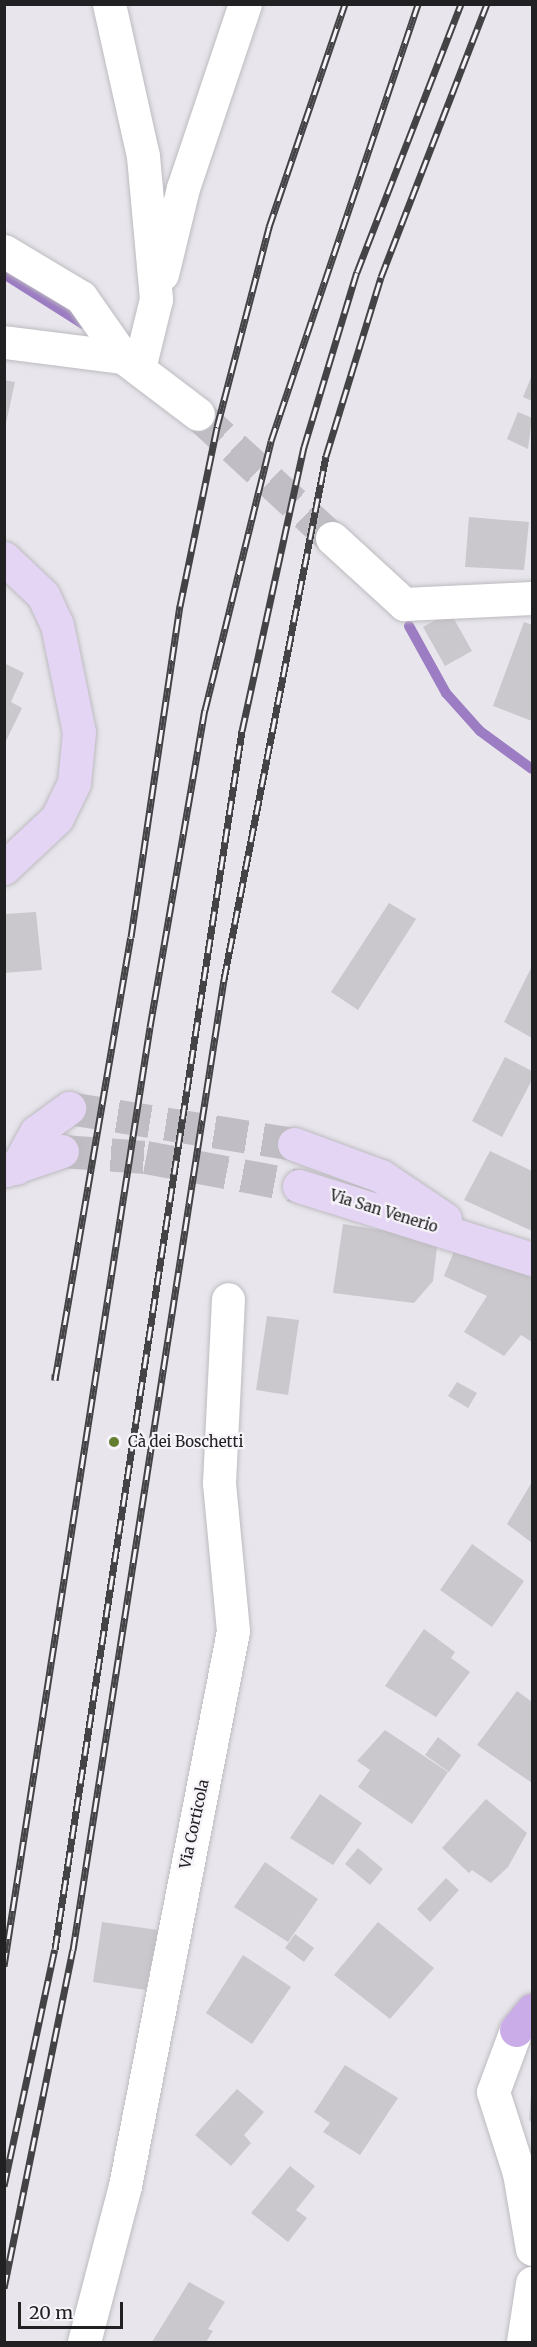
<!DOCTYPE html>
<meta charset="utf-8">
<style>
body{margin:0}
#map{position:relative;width:537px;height:2347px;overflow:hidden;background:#e8e6ec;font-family:Merriweather,serif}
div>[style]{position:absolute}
.stream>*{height:10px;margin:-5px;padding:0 5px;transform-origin:5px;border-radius:5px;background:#9c7cc2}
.building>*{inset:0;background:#cac7cd}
.street-tunnel>*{height:33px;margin-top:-16.5px;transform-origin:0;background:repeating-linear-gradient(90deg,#c0bec4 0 33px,transparent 0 49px)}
.secondary-tunnel>*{height:33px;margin-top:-16.5px;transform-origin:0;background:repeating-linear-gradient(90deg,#c0bec4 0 33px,transparent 0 49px)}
.roads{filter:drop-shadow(0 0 2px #bdbbc0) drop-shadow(0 0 2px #bdbbc0)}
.street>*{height:33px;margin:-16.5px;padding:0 16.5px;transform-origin:16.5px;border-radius:16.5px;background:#fff}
.secondary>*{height:33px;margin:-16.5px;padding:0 16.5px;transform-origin:16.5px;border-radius:16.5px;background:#e4d5f4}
.primary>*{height:33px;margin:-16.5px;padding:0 16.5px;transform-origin:16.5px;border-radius:16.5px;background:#caace9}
.rail>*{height:7px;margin-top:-3.5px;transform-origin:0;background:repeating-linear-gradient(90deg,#f6f3f9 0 14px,#434245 0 28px);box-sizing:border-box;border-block:2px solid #434245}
.dots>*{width:16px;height:16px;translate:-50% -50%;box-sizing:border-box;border:3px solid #f6f3f9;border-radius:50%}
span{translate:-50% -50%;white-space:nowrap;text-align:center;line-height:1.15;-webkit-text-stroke:4.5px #f6f3f9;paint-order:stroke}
.street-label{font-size:15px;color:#212022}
.poi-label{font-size:15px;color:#212022}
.left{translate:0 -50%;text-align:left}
.frame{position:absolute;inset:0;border:6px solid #212022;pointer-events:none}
.scale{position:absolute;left:18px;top:2302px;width:105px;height:27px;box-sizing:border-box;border:3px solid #212022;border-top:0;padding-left:8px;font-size:18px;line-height:21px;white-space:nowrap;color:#212022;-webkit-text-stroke:4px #f6f3f9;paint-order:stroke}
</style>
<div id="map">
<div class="stream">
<i style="left:4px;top:274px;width:93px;rotate:32.3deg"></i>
<i style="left:409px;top:626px;width:77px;rotate:61.1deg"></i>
<i style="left:446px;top:693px;width:51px;rotate:48.2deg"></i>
<i style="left:480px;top:731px;width:64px;rotate:36.2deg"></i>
</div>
<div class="building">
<i style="clip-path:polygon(532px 375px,532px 401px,523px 397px)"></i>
<i style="clip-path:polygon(4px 380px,15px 382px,6px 423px,4px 422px)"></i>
<i style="clip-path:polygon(518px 412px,532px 418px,528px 449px,507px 439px)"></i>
<i style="clip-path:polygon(469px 517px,529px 522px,524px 570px,465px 567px)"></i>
<i style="clip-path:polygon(450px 612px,472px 651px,445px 666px,423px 627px)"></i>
<i style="clip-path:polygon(524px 622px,532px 625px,532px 721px,493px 706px)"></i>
<i style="clip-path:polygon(4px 663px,24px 673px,11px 702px,22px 708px,4px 745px)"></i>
<i style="clip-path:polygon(389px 903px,416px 919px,358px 1010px,331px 992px)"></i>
<i style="clip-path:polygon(36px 912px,42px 970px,4px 973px,4px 914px)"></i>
<i style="clip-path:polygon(532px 966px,532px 1038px,504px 1022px)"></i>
<i style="clip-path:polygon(505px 1057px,532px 1071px,532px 1080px,502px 1137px,472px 1121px)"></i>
<i style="clip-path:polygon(490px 1151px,532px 1171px,532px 1231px,464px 1200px)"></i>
<i style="clip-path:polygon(343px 1224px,438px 1239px,433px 1281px,414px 1303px,333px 1293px)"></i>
<i style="clip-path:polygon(457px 1244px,532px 1278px,532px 1342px,521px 1335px,504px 1356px,464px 1332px,487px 1296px,444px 1276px)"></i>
<i style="clip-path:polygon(267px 1316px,299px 1320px,288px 1395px,256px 1390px)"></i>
<i style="clip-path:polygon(457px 1382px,477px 1393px,468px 1408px,448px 1396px)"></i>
<i style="clip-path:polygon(532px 1482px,532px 1543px,507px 1524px)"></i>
<i style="clip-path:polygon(472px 1544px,524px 1581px,492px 1627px,440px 1590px)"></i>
<i style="clip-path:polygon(424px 1629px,455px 1652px,451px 1658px,470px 1672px,436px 1717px,385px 1686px)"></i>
<i style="clip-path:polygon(517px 1691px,532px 1702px,532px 1783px,477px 1745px)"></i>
<i style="clip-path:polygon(385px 1730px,448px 1772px,412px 1824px,358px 1787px,370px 1770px,357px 1761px)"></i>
<i style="clip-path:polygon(438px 1737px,461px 1755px,449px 1772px,425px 1755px)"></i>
<i style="clip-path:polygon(320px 1794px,362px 1823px,333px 1865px,290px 1838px)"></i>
<i style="clip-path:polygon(486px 1799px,527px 1833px,508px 1867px,491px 1883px,472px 1870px,469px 1873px,442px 1848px)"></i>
<i style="clip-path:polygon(358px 1848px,383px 1869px,370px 1885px,345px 1864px)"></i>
<i style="clip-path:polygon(265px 1862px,318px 1899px,288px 1942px,234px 1907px)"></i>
<i style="clip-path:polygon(446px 1878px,459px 1890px,430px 1922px,417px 1909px)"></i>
<i style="clip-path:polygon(102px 1922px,158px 1930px,146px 1990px,93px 1982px)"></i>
<i style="clip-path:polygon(378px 1922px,434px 1968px,390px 2019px,334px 1975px)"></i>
<i style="clip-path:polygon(295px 1934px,314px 1948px,304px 1962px,285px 1948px)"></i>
<i style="clip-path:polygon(243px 1955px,291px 1987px,252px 2044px,206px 2013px)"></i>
<i style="clip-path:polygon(345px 2065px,398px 2098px,360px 2155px,323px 2132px,330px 2123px,314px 2112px)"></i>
<i style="clip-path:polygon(532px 2079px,532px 2123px,529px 2120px)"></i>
<i style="clip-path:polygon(237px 2089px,264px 2112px,244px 2135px,251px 2143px,231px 2166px,195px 2135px)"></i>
<i style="clip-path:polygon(290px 2166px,315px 2186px,296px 2210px,307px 2218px,288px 2242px,251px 2213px)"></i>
<i style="clip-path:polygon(189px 2282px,225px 2302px,208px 2329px,213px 2331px,206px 2342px,152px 2342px)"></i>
</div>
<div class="street-tunnel">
<i style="left:198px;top:414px;width:183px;rotate:42.8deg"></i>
</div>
<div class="secondary-tunnel">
<i style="left:69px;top:1108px;width:228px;rotate:9.1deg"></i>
<i style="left:62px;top:1151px;width:84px;rotate:4.1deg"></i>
<i style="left:146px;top:1157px;width:156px;rotate:10.7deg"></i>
</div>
<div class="roads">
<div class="street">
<i style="left:109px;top:4px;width:156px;rotate:77.4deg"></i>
<i style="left:143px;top:156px;width:144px;rotate:84.8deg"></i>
<i style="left:156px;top:299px;width:71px;rotate:103.8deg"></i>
<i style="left:4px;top:251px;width:90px;rotate:30.9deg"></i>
<i style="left:81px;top:297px;width:73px;rotate:55deg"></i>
<i style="left:162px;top:274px;width:89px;rotate:-76.3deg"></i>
<i style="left:183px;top:188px;width:194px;rotate:-71.4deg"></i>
<i style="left:4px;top:342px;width:120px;rotate:7.2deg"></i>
<i style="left:123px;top:357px;width:94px;rotate:37.2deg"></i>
<i style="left:332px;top:538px;width:98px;rotate:42.5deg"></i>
<i style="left:404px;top:604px;width:128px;rotate:-2.7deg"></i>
<i style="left:516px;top:2030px;width:66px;rotate:110.4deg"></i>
<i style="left:493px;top:2092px;width:85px;rotate:72.2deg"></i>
<i style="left:519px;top:2173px;width:77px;rotate:80.3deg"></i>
<i style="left:84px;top:2342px;width:161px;rotate:-75.3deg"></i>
<i style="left:125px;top:2186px;width:565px;rotate:-78.99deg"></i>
<i style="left:233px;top:1631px;width:149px;rotate:-95.4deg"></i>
<i style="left:219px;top:1483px;width:184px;rotate:-87.2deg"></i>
<i style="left:523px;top:2342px;width:60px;rotate:-81.3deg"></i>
</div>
<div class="secondary">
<i style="left:4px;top:558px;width:54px;rotate:43.5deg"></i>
<i style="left:43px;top:595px;width:33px;rotate:65deg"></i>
<i style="left:57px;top:625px;width:109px;rotate:78.4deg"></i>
<i style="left:79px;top:732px;width:51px;rotate:95.6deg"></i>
<i style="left:74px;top:783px;width:39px;rotate:116deg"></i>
<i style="left:57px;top:818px;width:73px;rotate:136.7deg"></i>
<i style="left:294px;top:1144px;width:93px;rotate:20.2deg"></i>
<i style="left:381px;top:1176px;width:77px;rotate:33.9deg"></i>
<i style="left:16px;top:1168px;width:41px;rotate:-60.9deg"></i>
<i style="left:36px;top:1132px;width:41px;rotate:-36deg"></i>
<i style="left:6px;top:1170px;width:59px;rotate:-18.7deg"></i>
<i style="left:299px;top:1186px;width:244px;rotate:17.4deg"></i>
</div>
<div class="primary">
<i style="left:516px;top:2030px;width:26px;rotate:-51deg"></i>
</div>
</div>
<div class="rail">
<i style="left:55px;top:1374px;width:6px;rotate:90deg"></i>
<i style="left:55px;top:1380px;width:449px;rotate:-80.3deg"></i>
<i style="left:131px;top:937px;width:335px;rotate:-81.6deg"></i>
<i style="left:180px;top:606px;width:183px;rotate:-78.3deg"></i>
<i style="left:217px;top:427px;width:207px;rotate:-75.4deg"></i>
<i style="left:269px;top:227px;width:236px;rotate:-71.2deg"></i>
<i style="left:4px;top:1966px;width:950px;rotate:-81.16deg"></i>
<i style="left:150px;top:1027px;width:322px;rotate:-80.2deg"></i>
<i style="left:205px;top:710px;width:277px;rotate:-76.2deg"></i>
<i style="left:271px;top:441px;width:461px;rotate:-71.4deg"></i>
<i style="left:4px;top:2186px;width:242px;rotate:-77.9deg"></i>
<i style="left:55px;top:1949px;width:1232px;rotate:-81.27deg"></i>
<i style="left:242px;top:731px;width:291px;rotate:-77.7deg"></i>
<i style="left:304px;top:447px;width:183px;rotate:-73.2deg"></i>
<i style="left:357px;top:272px;width:287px;rotate:-68.8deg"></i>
<i style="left:4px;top:2288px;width:345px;rotate:-78.5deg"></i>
<i style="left:73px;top:1950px;width:983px;rotate:-81.16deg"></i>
<i style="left:224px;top:979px;width:533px;rotate:-78.96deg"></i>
<i style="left:326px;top:456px;width:187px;rotate:-72.9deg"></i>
<i style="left:381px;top:277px;width:293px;rotate:-68.8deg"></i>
</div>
<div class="dots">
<i style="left:114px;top:1442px;background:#647d30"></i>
</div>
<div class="street-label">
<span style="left:384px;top:1211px;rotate:17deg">Via San Venerio</span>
<span style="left:194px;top:1824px;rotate:-78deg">Via Corticola</span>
</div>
<div class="poi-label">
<span class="left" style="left:128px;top:1442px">Cà dei Boschetti</span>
</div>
<div class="frame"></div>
<div class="scale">20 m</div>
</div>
